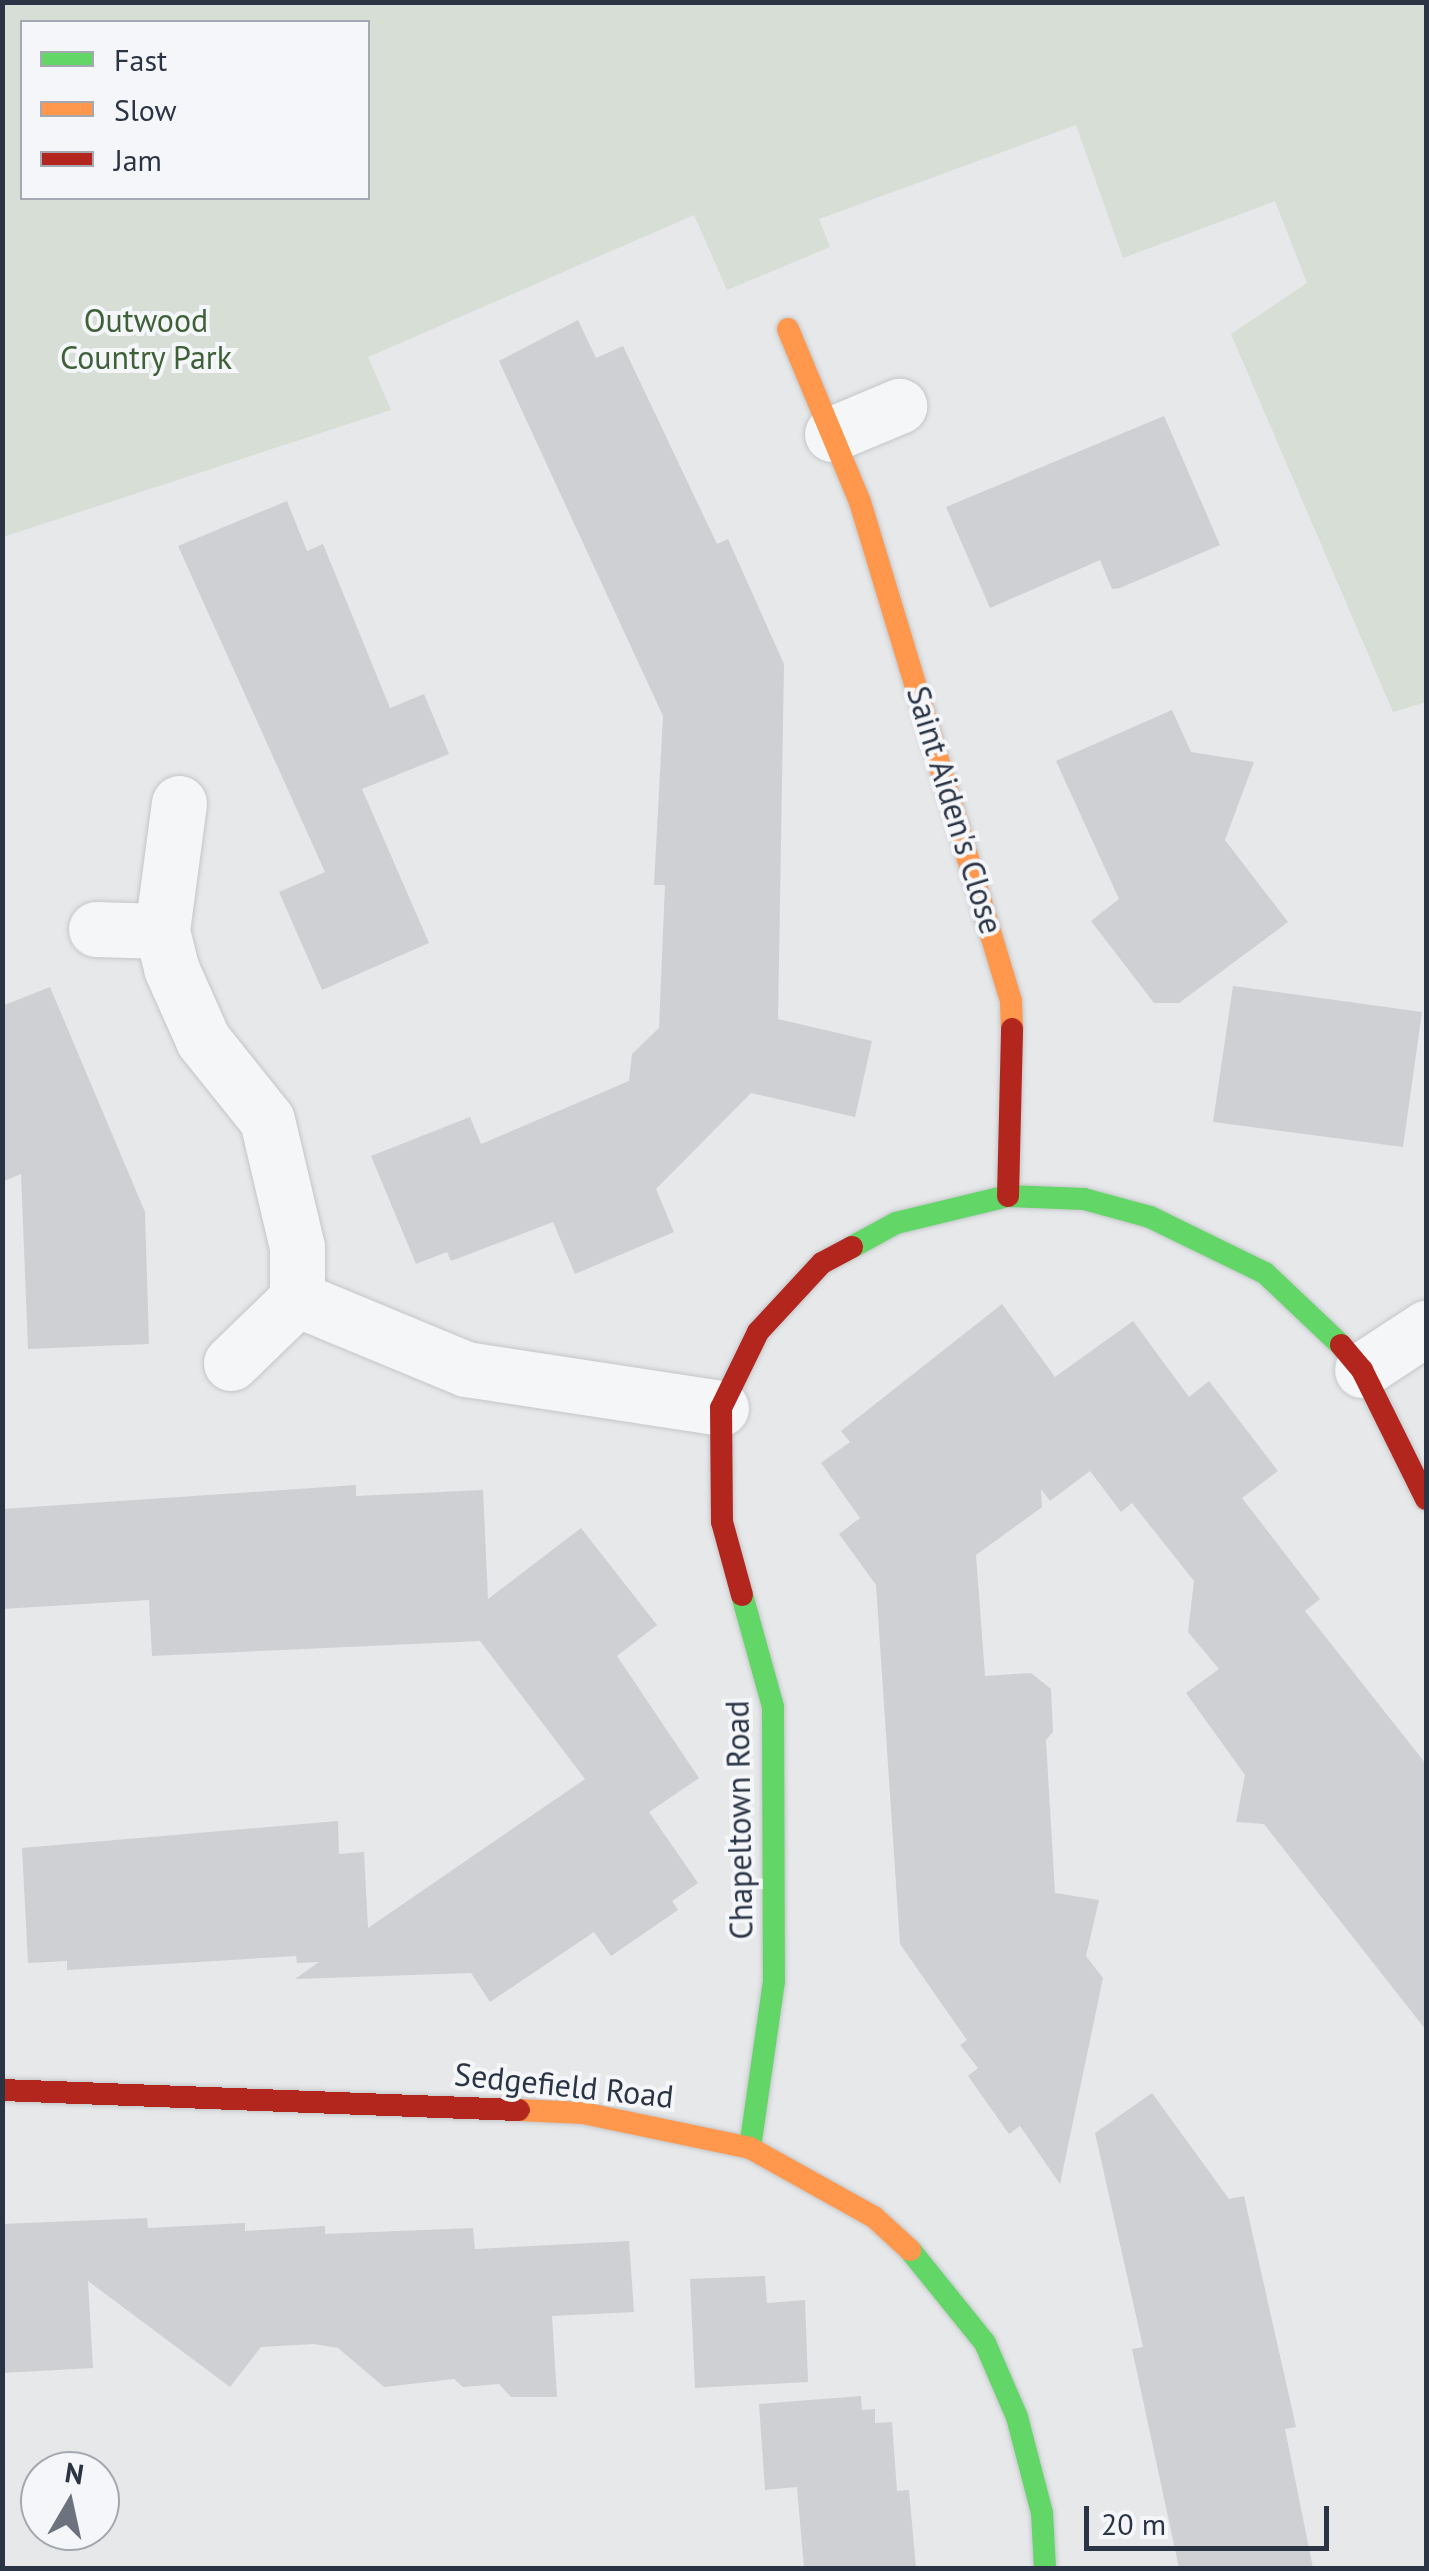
<!DOCTYPE html>
<style>
body{margin:0}
#map{position:relative;width:1429px;height:2571px;overflow:hidden;background:#e6e8ea;font-family:"PT Sans",sans-serif}
div>[style]{position:absolute}
.green>*{inset:0;background:#d6ded6}
.building>*{inset:0;background:#ced0d3}
.roads{filter:drop-shadow(0 0 2px #c4c6c8) drop-shadow(0 0 2px #c4c6c8)}
.street>*{height:55px;margin:-27.5px;padding:0 27.5px;transform-origin:27.5px;border-radius:27.5px;background:#f5f6f7}
.fast>*{height:22px;margin:-11px;padding:0 11px;transform-origin:11px;border-radius:11px;background:#63d668}
.slow>*{height:22px;margin:-11px;padding:0 11px;transform-origin:11px;border-radius:11px;background:#ff974d}
.jam>*{height:22px;margin:-11px;padding:0 11px;transform-origin:11px;border-radius:11px;background:#b3261e}
span{translate:-50% -50%;white-space:nowrap;text-align:center;line-height:1.15;-webkit-text-stroke:8px #f4f6f9;paint-order:stroke}
.park-label{font-size:32px;color:#3f6138}
.street-label{font-size:32px;color:#2b3445}
.frame{position:absolute;inset:0;border:5px solid #2b3445;pointer-events:none}
.legend{position:absolute;left:20px;top:20px;width:350px;height:180px;box-sizing:border-box;background:#f4f6f9;border:2px solid #a4a8b1;margin:0;padding:12px 18px;list-style:none;font-size:30px;color:#2b3445}
.legend li{display:flex;align-items:center;gap:20px;height:50px}
.legend b{width:50px;border:2px solid #a4a8b1}
.north{position:absolute;left:20px;top:2451px;width:100px;height:100px;box-sizing:border-box;background:#f4f6f9;border:2px solid #a4a8b1;border-radius:50%;rotate:9deg;font-size:28px;font-weight:700;line-height:40px;text-align:center;color:#2b3445}
.north::after{content:'';display:block;margin:auto;width:35px;height:45px;background:#6c737f;clip-path:polygon(50% 0,100% 100%,50% 72%,0 100%)}
.scale{position:absolute;left:1084px;top:2506px;width:245px;height:45px;box-sizing:border-box;border:5px solid #2b3445;border-top:0;padding-left:12px;font-size:30px;line-height:35px;white-space:nowrap;color:#2b3445;-webkit-text-stroke:8px #f4f6f9;paint-order:stroke}
</style>
<div id="map">
<div class="green">
<i style="clip-path:polygon(evenodd,3px 2px,1426px 3px,1426px 702px,1393px 712px,1231px 334px,1307px 283px,1275px 201px,1123px 258px,1076px 125px,819px 219px,830px 247px,727px 290px,694px 215px,368px 357px,391px 410px,3px 537px,3px 2px,22px 22px,368px 22px,368px 198px,22px 198px,22px 22px)"></i>
</div>
<div class="building">
<i style="clip-path:polygon(578px 320px,596px 358px,623px 346px,717px 544px,728px 539px,784px 664px,778px 1019px,872px 1041px,855px 1117px,751px 1093px,656px 1189px,674px 1232px,575px 1274px,553px 1222px,451px 1261px,447px 1252px,416px 1264px,371px 1156px,470px 1117px,481px 1144px,629px 1081px,632px 1054px,659px 1028px,665px 885px,654px 885px,663px 716px,499px 361px)"></i>
<i style="clip-path:polygon(1164px 416px,1220px 545px,1120px 588px,1112px 589px,1100px 560px,990px 608px,946px 507px)"></i>
<i style="clip-path:polygon(287px 501px,307px 551px,323px 544px,390px 708px,424px 694px,449px 754px,362px 789px,429px 943px,322px 990px,279px 892px,325px 872px,178px 546px)"></i>
<i style="clip-path:polygon(1172px 710px,1191px 752px,1254px 762px,1225px 840px,1288px 922px,1179px 1003px,1154px 1003px,1091px 921px,1119px 899px,1056px 761px)"></i>
<i style="clip-path:polygon(1233px 986px,1422px 1012px,1403px 1147px,1213px 1122px)"></i>
<i style="clip-path:polygon(50px 987px,145px 1212px,149px 1344px,28px 1349px,21px 1174px,2px 1182px,2px 1006px)"></i>
<i style="clip-path:polygon(1002px 1304px,1055px 1377px,1133px 1321px,1189px 1397px,1209px 1381px,1278px 1471px,1242px 1498px,1320px 1599px,1305px 1611px,1426px 1764px,1426px 2030px,1264px 1824px,1236px 1822px,1245px 1775px,1186px 1693px,1219px 1669px,1188px 1632px,1194px 1581px,1132px 1503px,1121px 1512px,1090px 1471px,1050px 1501px,1041px 1489px,1042px 1507px,976px 1555px,985px 1676px,1031px 1673px,1051px 1689px,1053px 1732px,1046px 1740px,1055px 1893px,1099px 1900px,1086px 1956px,1103px 1978px,1060px 2184px,1020px 2126px,1009px 2134px,968px 2076px,978px 2068px,960px 2045px,967px 2040px,900px 1944px,876px 1585px,839px 1534px,860px 1518px,821px 1463px,850px 1442px,841px 1431px)"></i>
<i style="clip-path:polygon(356px 1485px,356px 1496px,483px 1490px,488px 1599px,581px 1528px,657px 1625px,617px 1656px,699px 1778px,649px 1812px,698px 1883px,672px 1901px,678px 1910px,611px 1956px,594px 1932px,490px 2002px,471px 1973px,295px 1979px,319px 1962px,297px 1963px,296px 1956px,67px 1970px,67px 1961px,28px 1963px,22px 1848px,338px 1821px,339px 1854px,364px 1852px,368px 1928px,585px 1779px,480px 1641px,152px 1656px,149px 1600px,2px 1609px,2px 1509px)"></i>
<i style="clip-path:polygon(1152px 2093px,1229px 2199px,1244px 2196px,1296px 2427px,1285px 2429px,1313px 2568px,1179px 2568px,1132px 2349px,1143px 2347px,1095px 2133px)"></i>
<i style="clip-path:polygon(147px 2218px,148px 2228px,245px 2223px,245px 2231px,325px 2226px,325px 2234px,473px 2228px,475px 2249px,629px 2241px,634px 2312px,552px 2316px,557px 2397px,511px 2397px,499px 2384px,463px 2387px,454px 2379px,384px 2387px,338px 2348px,314px 2344px,261px 2347px,230px 2387px,88px 2281px,93px 2368px,2px 2373px,2px 2224px)"></i>
<i style="clip-path:polygon(765px 2276px,767px 2303px,805px 2300px,808px 2382px,695px 2388px,690px 2279px)"></i>
<i style="clip-path:polygon(861px 2396px,862px 2410px,875px 2409px,875px 2423px,892px 2422px,897px 2491px,909px 2490px,916px 2568px,804px 2568px,797px 2487px,765px 2490px,759px 2404px)"></i>
</div>
<div class="roads">
<div class="street">
<i style="left:832px;top:434px;width:73px;rotate:-22.7deg"></i>
<i style="left:179px;top:803px;width:129px;rotate:97.6deg"></i>
<i style="left:162px;top:931px;width:38px;rotate:76deg"></i>
<i style="left:171px;top:968px;width:79px;rotate:66deg"></i>
<i style="left:203px;top:1040px;width:102px;rotate:51.3deg"></i>
<i style="left:267px;top:1120px;width:130px;rotate:76.7deg"></i>
<i style="left:297px;top:1247px;width:52px;rotate:90deg"></i>
<i style="left:297px;top:1299px;width:92px;rotate:135.9deg"></i>
<i style="left:96px;top:929px;width:66px;rotate:1.7deg"></i>
<i style="left:297px;top:1299px;width:183px;rotate:22.5deg"></i>
<i style="left:466px;top:1369px;width:258px;rotate:8.7deg"></i>
<i style="left:1362px;top:1370px;width:77px;rotate:-33.3deg"></i>
</div>
<div class="fast">
<i style="left:852px;top:1247px;width:50px;rotate:-28.6deg"></i>
<i style="left:896px;top:1223px;width:115px;rotate:-13.6deg"></i>
<i style="left:1008px;top:1196px;width:76px;rotate:2.3deg"></i>
<i style="left:1084px;top:1199px;width:68px;rotate:15.3deg"></i>
<i style="left:1150px;top:1217px;width:128px;rotate:26deg"></i>
<i style="left:1265px;top:1273px;width:105px;rotate:43.5deg"></i>
<i style="left:742px;top:1595px;width:116px;rotate:74.5deg"></i>
<i style="left:773px;top:1707px;width:274px;rotate:89.8deg"></i>
<i style="left:774px;top:1981px;width:169px;rotate:98.2deg"></i>
<i style="left:910px;top:2250px;width:119px;rotate:51.1deg"></i>
<i style="left:985px;top:2343px;width:81px;rotate:66.6deg"></i>
<i style="left:1017px;top:2417px;width:99px;rotate:75.4deg"></i>
<i style="left:1042px;top:2513px;width:55px;rotate:86.9deg"></i>
</div>
<div class="slow">
<i style="left:788px;top:329px;width:187px;rotate:67.4deg"></i>
<i style="left:860px;top:502px;width:521px;rotate:73.16deg"></i>
<i style="left:1011px;top:1001px;width:28px;rotate:88deg"></i>
<i style="left:519px;top:2110px;width:64px;rotate:2.7deg"></i>
<i style="left:583px;top:2113px;width:171px;rotate:11.8deg"></i>
<i style="left:750px;top:2148px;width:142px;rotate:29.1deg"></i>
<i style="left:874px;top:2217px;width:49px;rotate:42.5deg"></i>
</div>
<div class="jam">
<i style="left:1008px;top:1196px;width:167px;rotate:-88.6deg"></i>
<i style="left:1341px;top:1345px;width:33px;rotate:50deg"></i>
<i style="left:1362px;top:1370px;width:144px;rotate:63.6deg"></i>
<i style="left:742px;top:1595px;width:76px;rotate:-105.3deg"></i>
<i style="left:722px;top:1522px;width:114px;rotate:-90.5deg"></i>
<i style="left:721px;top:1408px;width:85px;rotate:-64deg"></i>
<i style="left:758px;top:1332px;width:94px;rotate:-47.2deg"></i>
<i style="left:822px;top:1263px;width:34px;rotate:-28deg"></i>
<i style="left:2px;top:2090px;width:517px;rotate:2.22deg"></i>
</div>
</div>
<div class="park-label">
<span style="left:146px;top:339px">Outwood<br>Country Park</span>
</div>
<div class="street-label">
<span style="left:955px;top:810px;rotate:73deg">Saint Aiden's Close</span>
<span style="left:739px;top:1820px;rotate:-91deg">Chapeltown Road</span>
<span style="left:564px;top:2085px;rotate:6deg">Sedgefield Road</span>
</div>
<div class="frame"></div>
<ul class="legend">
<li><b style="height:12px;background:#63d668"></b>Fast</li>
<li><b style="height:12px;background:#ff974d"></b>Slow</li>
<li><b style="height:12px;background:#b3261e"></b>Jam</li>
</ul>
<div class="north">N</div>
<div class="scale">20 m</div>
</div>
